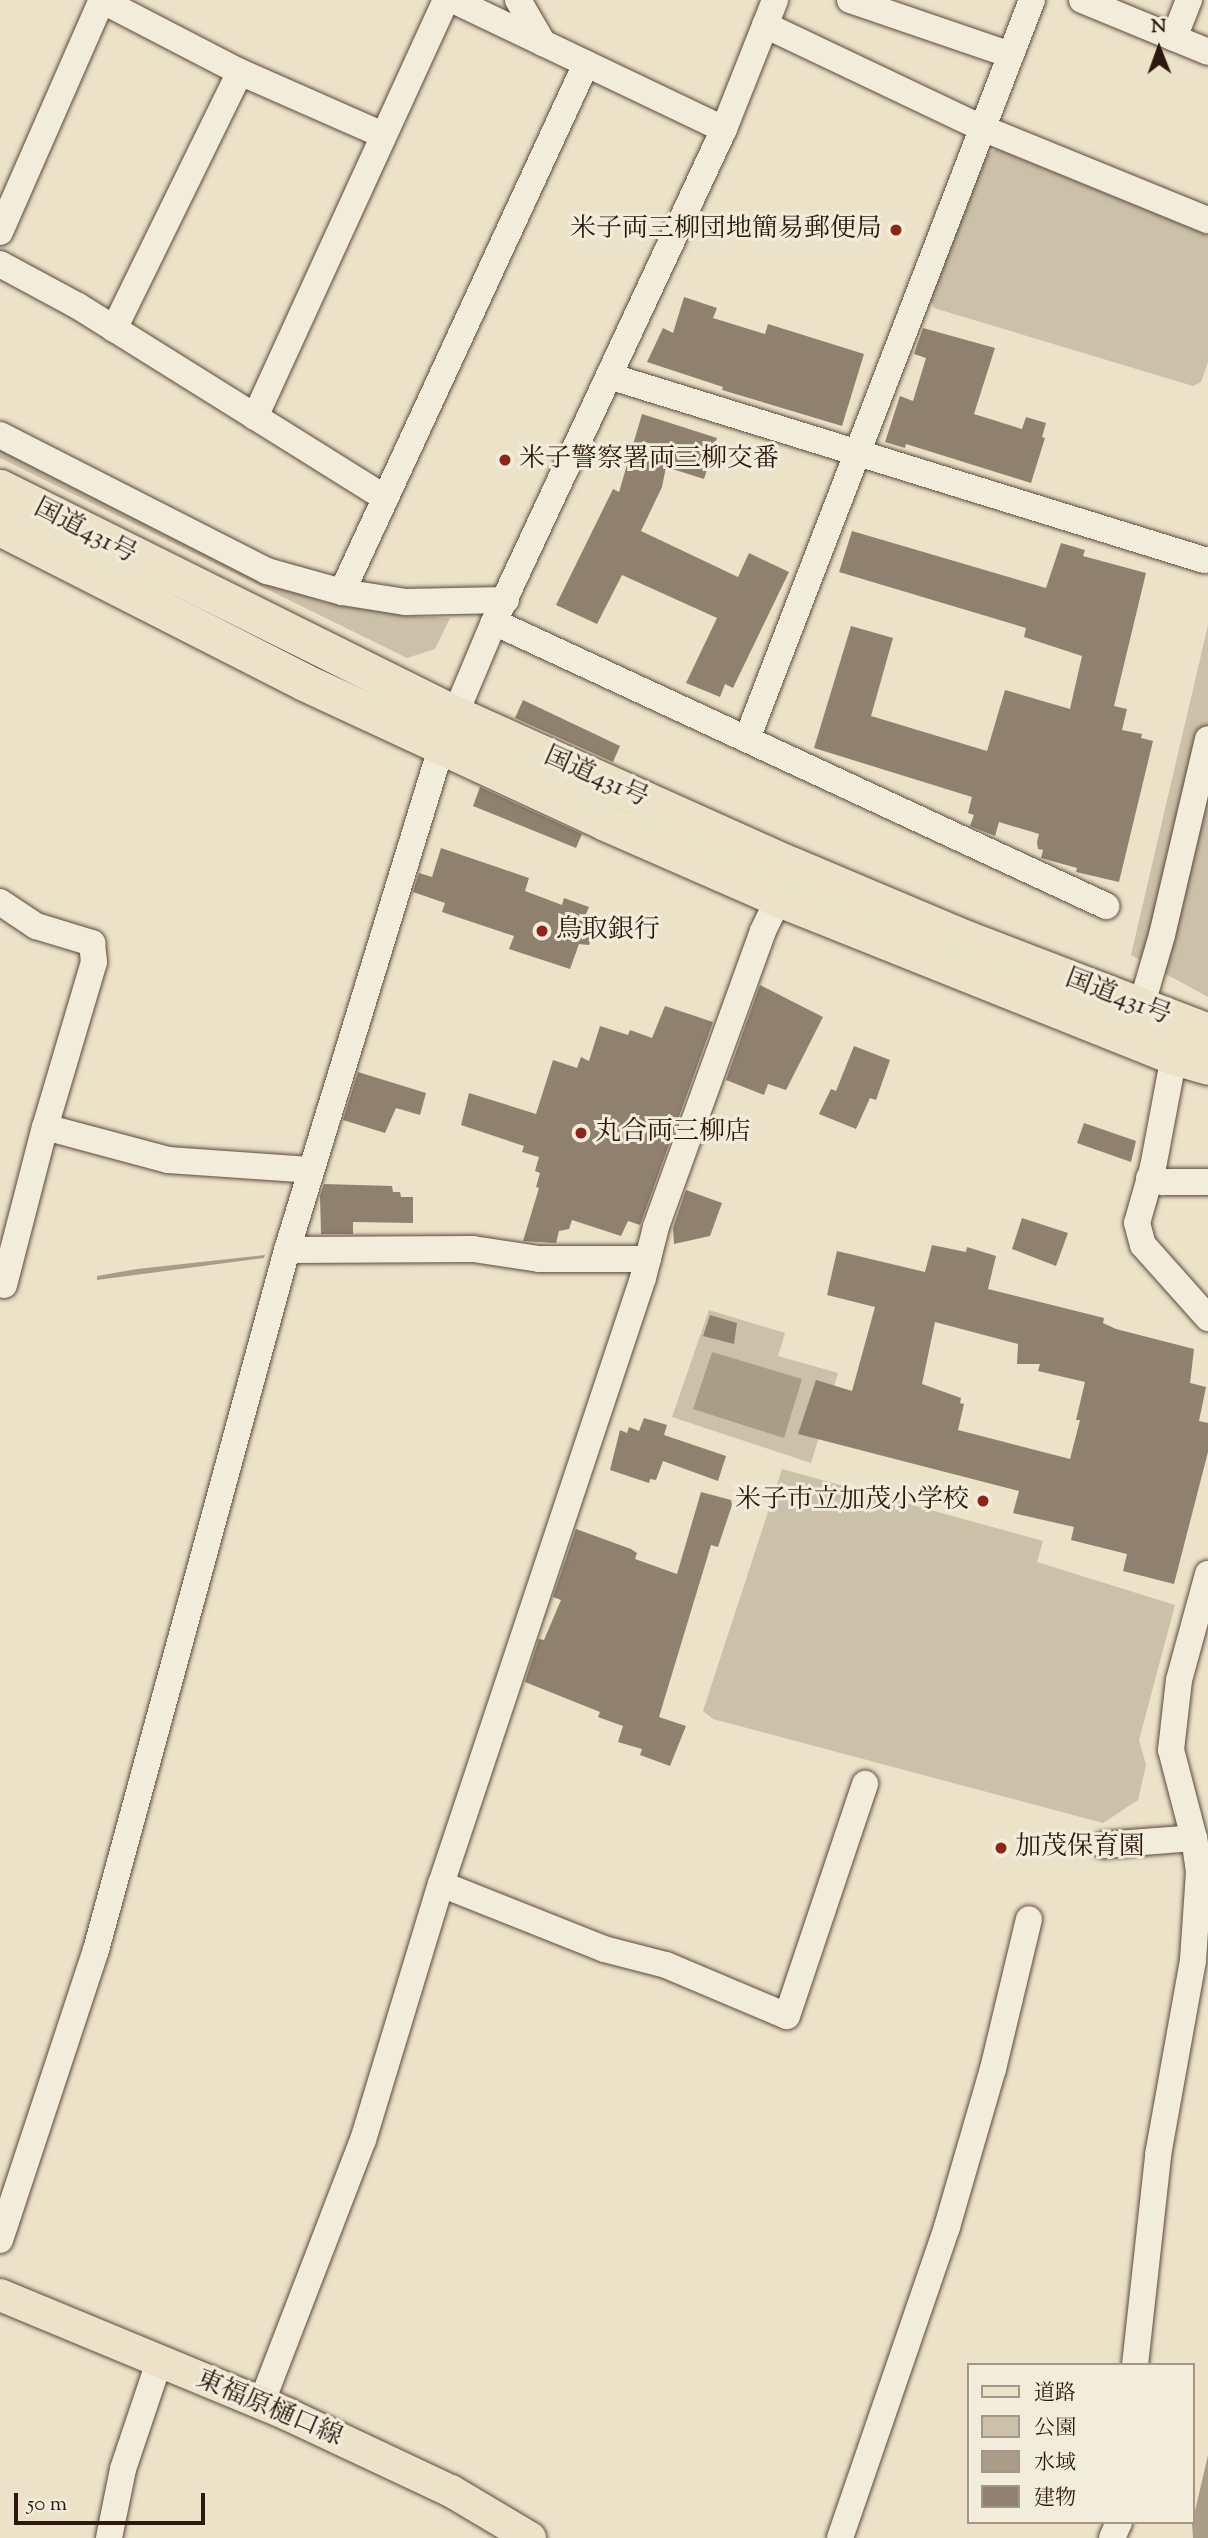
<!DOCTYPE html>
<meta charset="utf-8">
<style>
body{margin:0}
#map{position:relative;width:1208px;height:2538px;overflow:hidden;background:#ebe2c7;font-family:"Sorts Mill Goudy","Noto Serif JP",serif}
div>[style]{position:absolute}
.green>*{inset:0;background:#cbc0a8}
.water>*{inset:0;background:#aa9d88}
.building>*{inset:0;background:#90816f}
.roads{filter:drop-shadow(0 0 2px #5c4a3d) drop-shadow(0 0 2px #5c4a3d)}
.minor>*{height:26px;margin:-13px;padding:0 13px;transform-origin:13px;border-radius:13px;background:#f2ecdb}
.major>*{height:32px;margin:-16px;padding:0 16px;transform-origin:16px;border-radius:16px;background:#ebe2c7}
.highway>*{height:37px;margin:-18.5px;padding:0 18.5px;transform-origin:18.5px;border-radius:18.5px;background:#ebe2c7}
.dots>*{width:19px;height:19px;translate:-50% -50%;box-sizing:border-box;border:4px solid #f2ecdb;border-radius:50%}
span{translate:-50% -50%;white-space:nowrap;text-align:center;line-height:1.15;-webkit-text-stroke:6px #f2ecdb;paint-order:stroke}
.poi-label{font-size:26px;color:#2d180f}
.right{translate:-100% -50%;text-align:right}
.left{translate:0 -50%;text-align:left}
.street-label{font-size:26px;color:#2d180f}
.legend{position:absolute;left:967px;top:2363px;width:228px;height:161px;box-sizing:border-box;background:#f2ecdb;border:2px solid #a39789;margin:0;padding:9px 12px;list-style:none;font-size:21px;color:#2d180f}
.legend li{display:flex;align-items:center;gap:14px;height:35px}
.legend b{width:35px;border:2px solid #a39789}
.north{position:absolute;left:1124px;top:14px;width:70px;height:70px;-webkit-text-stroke:5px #f2ecdb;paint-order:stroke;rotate:359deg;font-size:19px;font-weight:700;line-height:28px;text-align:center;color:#2d180f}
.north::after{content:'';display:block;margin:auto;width:24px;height:32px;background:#2d180f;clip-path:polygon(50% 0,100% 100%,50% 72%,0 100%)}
.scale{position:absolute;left:14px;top:2493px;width:191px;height:32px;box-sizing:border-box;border:4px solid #2d180f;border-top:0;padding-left:9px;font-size:21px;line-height:24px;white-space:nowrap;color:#2d180f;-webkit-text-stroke:5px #f2ecdb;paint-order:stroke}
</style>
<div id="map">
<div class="green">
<i style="clip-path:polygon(997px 149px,1208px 235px,1208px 362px,1201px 382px,1193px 386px,934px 308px,929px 297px,984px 156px)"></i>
<i style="clip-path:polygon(0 448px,293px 591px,324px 602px,406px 616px,450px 618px,435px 649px,407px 658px,0 458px)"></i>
<i style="clip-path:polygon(1208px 625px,1208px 997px,1131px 955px)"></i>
<i style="clip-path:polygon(709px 1310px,785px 1333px,778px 1356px,838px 1373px,811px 1463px,672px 1417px)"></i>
<i style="clip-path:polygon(782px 1469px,1043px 1541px,1037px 1562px,1175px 1605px,1139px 1740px,1146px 1765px,1138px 1800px,1103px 1823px,713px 1719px,703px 1711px)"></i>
</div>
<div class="water">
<i style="clip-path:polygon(265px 1255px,264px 1258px,97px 1280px,97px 1276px,137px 1269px)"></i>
<i style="clip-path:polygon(712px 1352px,802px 1379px,784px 1438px,693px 1409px)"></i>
<i style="clip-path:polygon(1208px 2455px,1208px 2538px,1193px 2538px,1192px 2524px)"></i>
</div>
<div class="building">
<i style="clip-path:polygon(684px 297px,717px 308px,713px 318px,765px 334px,768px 324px,864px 354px,842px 426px,722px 390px,723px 387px,647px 362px,663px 328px,673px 333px)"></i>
<i style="clip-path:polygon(923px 328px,995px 348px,974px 414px,1022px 429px,1026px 417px,1046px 423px,1042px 437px,1045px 438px,1031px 483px,906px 444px,905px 448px,885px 442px,900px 396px,913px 401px,926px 358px,914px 354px)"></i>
<i style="clip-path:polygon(642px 414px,717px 438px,704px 479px,666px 467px,662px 487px,641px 531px,738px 577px,749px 553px,789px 572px,733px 688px,725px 684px,720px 697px,686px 683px,717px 618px,622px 575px,597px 624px,556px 605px,613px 489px,619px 492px)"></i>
<i style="clip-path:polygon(852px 531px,1046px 588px,1061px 543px,1085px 550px,1083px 556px,1146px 573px,1114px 706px,1127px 709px,1122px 730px,1142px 734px,1141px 738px,1153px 741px,1119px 882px,1076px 872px,1077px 868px,1041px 858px,1043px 850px,1038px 849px,1037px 842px,1039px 834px,999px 822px,995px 836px,970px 826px,974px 815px,968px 813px,972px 797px,814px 748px,851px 626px,893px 638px,871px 716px,987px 751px,1005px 690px,1070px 709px,1082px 656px,1024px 637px,1026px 628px,839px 572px)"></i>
<i style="clip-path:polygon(523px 700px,620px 746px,613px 762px,515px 718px)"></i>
<i style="clip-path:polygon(480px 787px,582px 834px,576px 848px,473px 806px)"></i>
<i style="clip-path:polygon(441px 848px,529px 878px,525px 891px,562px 905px,564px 898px,589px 907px,586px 914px,598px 919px,589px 945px,579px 944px,570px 969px,509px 949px,514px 936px,442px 912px,445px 903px,413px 892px,419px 873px,432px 877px)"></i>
<i style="clip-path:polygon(760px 985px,823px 1017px,786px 1090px,768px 1084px,764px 1095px,726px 1080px)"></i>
<i style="clip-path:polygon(665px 1006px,713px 1022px,640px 1225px,628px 1221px,621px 1236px,572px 1220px,569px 1229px,559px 1231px,556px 1243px,523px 1241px,539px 1188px,536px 1187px,540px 1173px,535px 1171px,539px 1157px,522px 1152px,524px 1146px,461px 1125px,469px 1093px,536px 1114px,553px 1060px,577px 1068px,581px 1057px,589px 1061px,600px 1026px,628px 1035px,630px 1030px,652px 1038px)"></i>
<i style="clip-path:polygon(854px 1046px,890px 1060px,876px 1100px,870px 1098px,856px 1129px,819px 1114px,831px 1089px,836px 1091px)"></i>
<i style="clip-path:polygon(358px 1072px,426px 1093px,420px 1115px,396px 1108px,385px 1133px,343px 1120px)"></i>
<i style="clip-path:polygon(1084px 1123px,1136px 1141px,1131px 1162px,1077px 1143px)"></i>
<i style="clip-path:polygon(324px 1184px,392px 1186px,393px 1192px,400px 1192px,401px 1197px,413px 1197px,413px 1223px,353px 1222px,353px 1234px,321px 1234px,320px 1196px)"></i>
<i style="clip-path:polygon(686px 1190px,722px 1203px,710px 1236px,674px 1244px,673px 1228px)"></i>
<i style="clip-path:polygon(1022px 1218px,1068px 1233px,1056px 1266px,1012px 1249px)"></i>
<i style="clip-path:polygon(evenodd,932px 1245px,966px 1252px,967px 1247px,996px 1256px,988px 1289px,1104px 1318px,1103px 1323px,1116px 1329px,1194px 1349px,1190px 1383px,1206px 1387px,1199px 1421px,1208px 1423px,1208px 1452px,1174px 1584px,1123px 1571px,1127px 1554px,1071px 1540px,1074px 1527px,1013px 1513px,1019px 1491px,798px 1434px,816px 1380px,852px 1391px,875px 1307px,827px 1295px,837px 1251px,925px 1272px,932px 1245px,935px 1322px,1018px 1344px,1017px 1364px,1040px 1364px,1038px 1371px,1085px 1382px,1076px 1420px,1080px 1420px,1070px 1459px,958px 1430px,964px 1404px,960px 1403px,961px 1398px,922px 1384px,935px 1322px)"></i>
<i style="clip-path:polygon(710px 1315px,737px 1323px,734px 1344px,703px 1336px)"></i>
<i style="clip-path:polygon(644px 1418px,667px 1425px,664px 1435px,726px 1456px,718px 1481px,663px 1461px,656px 1480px,650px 1479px,649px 1483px,610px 1470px,620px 1430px,627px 1433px,629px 1427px,639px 1431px)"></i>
<i style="clip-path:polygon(701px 1492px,731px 1500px,732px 1505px,718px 1547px,711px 1545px,659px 1717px,686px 1726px,670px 1766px,640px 1755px,642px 1749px,618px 1742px,623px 1726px,598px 1717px,600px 1712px,525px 1682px,539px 1639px,544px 1640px,561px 1600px,553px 1597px,576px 1529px,631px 1549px,637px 1553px,635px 1559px,677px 1574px)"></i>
</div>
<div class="roads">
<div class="minor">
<i style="left:101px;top:0;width:157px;rotate:27.4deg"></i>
<i style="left:240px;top:72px;width:156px;rotate:23.8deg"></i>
<i style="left:453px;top:0;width:300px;rotate:25.5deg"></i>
<i style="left:518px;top:0;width:50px;rotate:59.8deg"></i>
<i style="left:850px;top:0;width:170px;rotate:18.9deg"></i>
<i style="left:1082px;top:0;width:136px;rotate:22.4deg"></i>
<i style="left:765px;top:25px;width:240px;rotate:25.4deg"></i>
<i style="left:982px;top:128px;width:244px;rotate:22.2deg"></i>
<i style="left:1174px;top:38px;width:41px;rotate:-68.5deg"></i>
<i style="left:0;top:232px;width:253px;rotate:-66.3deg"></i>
<i style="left:0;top:264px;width:89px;rotate:28.3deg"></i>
<i style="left:78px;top:306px;width:362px;rotate:32deg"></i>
<i style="left:114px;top:329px;width:286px;rotate:-63.9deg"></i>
<i style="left:609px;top:376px;width:623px;rotate:17.18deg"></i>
<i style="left:255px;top:417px;width:459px;rotate:-65.4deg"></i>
<i style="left:0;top:435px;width:300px;rotate:27deg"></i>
<i style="left:267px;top:571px;width:78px;rotate:15.6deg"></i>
<i style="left:342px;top:592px;width:65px;rotate:8.9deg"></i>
<i style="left:406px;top:602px;width:100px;rotate:-1.1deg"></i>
<i style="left:342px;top:592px;width:582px;rotate:-65.2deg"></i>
<i style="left:494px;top:622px;width:675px;rotate:24.89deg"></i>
<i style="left:747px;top:739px;width:792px;rotate:-68.91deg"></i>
<i style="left:779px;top:898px;width:37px;rotate:116deg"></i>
<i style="left:763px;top:931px;width:315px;rotate:109.9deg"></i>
<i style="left:656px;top:1227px;width:53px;rotate:104.3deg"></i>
<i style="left:643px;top:1278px;width:639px;rotate:108.43deg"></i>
<i style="left:441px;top:1884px;width:175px;rotate:21.7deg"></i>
<i style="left:604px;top:1949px;width:64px;rotate:14.5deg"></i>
<i style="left:666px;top:1965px;width:131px;rotate:22.9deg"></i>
<i style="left:787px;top:2016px;width:245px;rotate:-71.4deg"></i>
<i style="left:0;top:902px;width:43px;rotate:33.7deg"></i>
<i style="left:36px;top:926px;width:59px;rotate:16.9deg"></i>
<i style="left:92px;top:943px;width:19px;rotate:84deg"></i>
<i style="left:94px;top:962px;width:172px;rotate:106.5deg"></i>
<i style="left:1141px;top:1007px;width:75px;rotate:-73.7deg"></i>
<i style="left:1162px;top:935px;width:201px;rotate:-76.8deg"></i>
<i style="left:1174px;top:1056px;width:113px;rotate:100.7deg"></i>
<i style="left:1153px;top:1167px;width:58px;rotate:105.9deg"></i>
<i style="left:1137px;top:1223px;width:23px;rotate:75deg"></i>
<i style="left:1143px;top:1245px;width:98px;rotate:48.3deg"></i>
<i style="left:1149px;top:1178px;width:15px;rotate:16deg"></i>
<i style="left:1163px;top:1182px;width:45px"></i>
<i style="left:287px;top:1250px;width:186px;rotate:-0.3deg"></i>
<i style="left:473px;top:1249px;width:67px;rotate:8.6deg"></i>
<i style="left:539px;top:1259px;width:109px"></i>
<i style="left:4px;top:1285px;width:163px;rotate:-75.5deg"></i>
<i style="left:45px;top:1127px;width:127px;rotate:15deg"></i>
<i style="left:168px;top:1160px;width:142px;rotate:4deg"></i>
<i style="left:1104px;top:1845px;width:90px;rotate:-4.4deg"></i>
<i style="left:0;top:2240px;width:305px;rotate:-71.7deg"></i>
<i style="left:96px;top:1950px;width:726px;rotate:-74.74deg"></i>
<i style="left:287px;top:1250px;width:525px;rotate:-72.95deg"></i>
<i style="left:441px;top:748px;width:137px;rotate:-67.2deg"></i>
<i style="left:494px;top:622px;width:544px;rotate:-64.99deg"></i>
<i style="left:724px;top:129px;width:139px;rotate:-68.4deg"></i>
<i style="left:1135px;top:2365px;width:211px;rotate:-83.7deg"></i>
<i style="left:1158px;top:2155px;width:198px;rotate:-79.8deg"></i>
<i style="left:1193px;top:1960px;width:88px;rotate:-86.1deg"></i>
<i style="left:1199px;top:1872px;width:34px;rotate:-98deg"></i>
<i style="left:1194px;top:1838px;width:91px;rotate:-104.6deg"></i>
<i style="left:1171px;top:1750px;width:70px;rotate:-83.5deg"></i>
<i style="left:1179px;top:1680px;width:110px;rotate:-74.7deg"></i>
<i style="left:261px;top:2404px;width:283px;rotate:-68.9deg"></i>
<i style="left:363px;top:2140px;width:268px;rotate:-73.1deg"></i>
<i style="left:109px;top:2538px;width:70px;rotate:-78.5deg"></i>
<i style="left:123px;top:2469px;width:113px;rotate:-71.4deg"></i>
<i style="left:840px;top:2538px;width:329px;rotate:-71deg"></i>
<i style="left:947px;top:2227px;width:165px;rotate:-73.8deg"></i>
<i style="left:993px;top:2069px;width:154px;rotate:-76.5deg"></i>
<i style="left:1112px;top:2538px;width:17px;rotate:-66deg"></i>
</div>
<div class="major">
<i style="left:0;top:2295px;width:311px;rotate:22.5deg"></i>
<i style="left:287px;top:2414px;width:181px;rotate:25.2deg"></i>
<i style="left:451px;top:2491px;width:92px;rotate:30.7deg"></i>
</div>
<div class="highway">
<i style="left:0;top:488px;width:507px;rotate:26.46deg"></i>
<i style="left:454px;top:714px;width:372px;rotate:24.2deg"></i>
<i style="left:793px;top:866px;width:188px;rotate:22.9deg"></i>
<i style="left:966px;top:939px;width:259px;rotate:21deg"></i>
<i style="left:0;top:527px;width:341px;rotate:27deg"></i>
<i style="left:304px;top:682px;width:332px;rotate:24.9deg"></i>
<i style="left:605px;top:822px;width:190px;rotate:23.6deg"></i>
<i style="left:779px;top:898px;width:425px;rotate:21.8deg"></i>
<i style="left:1174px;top:1056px;width:35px;rotate:16deg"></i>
</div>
</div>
<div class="dots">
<i style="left:896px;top:230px;background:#8f2418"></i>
<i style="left:505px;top:460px;background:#8f2418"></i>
<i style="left:542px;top:931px;background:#8f2418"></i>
<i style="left:581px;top:1133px;background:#8f2418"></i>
<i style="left:983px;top:1501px;background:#8f2418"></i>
<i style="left:1001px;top:1848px;background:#8f2418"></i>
</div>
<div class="poi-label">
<span class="right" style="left:882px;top:230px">米子両三柳団地簡易郵便局</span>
<span class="left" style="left:519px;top:460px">米子警察署両三柳交番</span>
<span class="left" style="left:556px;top:931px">鳥取銀行</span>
<span class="left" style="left:595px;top:1133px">丸合両三柳店</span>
<span class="right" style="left:969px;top:1501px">米子市立加茂小学校</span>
<span class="left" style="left:1015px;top:1848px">加茂保育園</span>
</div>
<div class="street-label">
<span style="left:85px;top:532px;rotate:27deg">国道431号</span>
<span style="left:596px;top:778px;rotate:24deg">国道431号</span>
<span style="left:1118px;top:998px;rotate:21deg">国道431号</span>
<span style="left:269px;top:2409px;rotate:23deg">東福原樋口線</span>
</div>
<ul class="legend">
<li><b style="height:9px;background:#ebe2c7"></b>道路</li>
<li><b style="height:19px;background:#cbc0a8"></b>公園</li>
<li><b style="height:19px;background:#aa9d88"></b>水域</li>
<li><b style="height:19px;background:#90816f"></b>建物</li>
</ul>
<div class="north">N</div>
<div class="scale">50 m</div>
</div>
